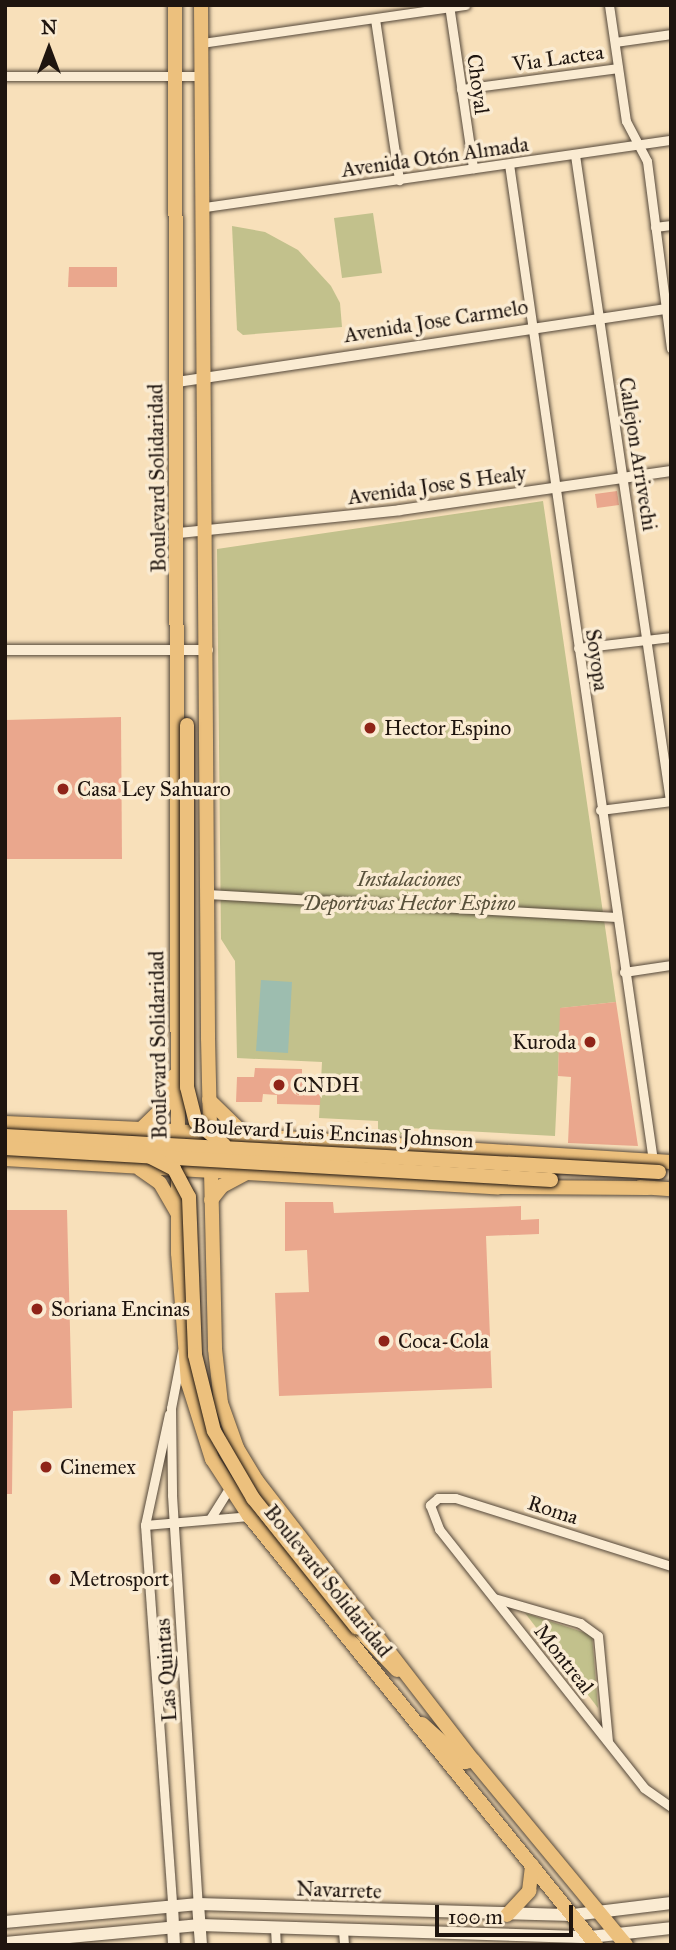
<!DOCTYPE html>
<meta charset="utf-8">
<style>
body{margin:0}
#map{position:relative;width:676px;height:1950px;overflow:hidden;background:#f8e0ba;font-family:"IM FELL Great Primer",serif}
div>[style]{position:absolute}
.green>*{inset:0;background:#c2c18c}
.water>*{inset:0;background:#9dbdaf}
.building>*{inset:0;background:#eaa78d}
.roads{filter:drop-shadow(0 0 2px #55483a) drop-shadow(0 0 2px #55483a)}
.minor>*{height:9px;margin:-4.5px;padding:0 4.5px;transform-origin:4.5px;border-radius:4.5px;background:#faebd2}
.tertiary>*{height:10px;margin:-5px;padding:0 5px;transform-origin:5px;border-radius:5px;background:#faebd2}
.secondary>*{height:12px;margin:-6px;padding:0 6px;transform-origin:6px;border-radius:6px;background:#faebd2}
.primary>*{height:14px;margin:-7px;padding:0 7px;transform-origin:7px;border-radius:7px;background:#ecc07d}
.bridges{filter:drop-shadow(0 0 2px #1f150f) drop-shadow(0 0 2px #1f150f)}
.primary-bridge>*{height:14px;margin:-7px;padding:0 7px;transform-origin:7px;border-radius:7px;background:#ecc07d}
.dots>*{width:19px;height:19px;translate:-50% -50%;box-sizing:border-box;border:4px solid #faebd2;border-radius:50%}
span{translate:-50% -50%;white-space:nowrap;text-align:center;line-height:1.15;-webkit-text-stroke:7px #faebd2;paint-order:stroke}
.street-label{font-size:21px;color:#1f150f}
.poi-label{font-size:21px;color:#1f150f}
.left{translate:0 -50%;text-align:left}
.right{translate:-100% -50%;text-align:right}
.park-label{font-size:21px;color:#58513b;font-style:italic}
.frame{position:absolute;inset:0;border:7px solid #1f150f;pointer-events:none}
.north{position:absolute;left:14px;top:14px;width:70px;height:70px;-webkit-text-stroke:5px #faebd2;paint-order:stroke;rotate:0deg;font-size:19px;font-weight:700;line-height:28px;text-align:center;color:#1f150f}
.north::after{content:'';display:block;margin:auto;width:24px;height:32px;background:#1f150f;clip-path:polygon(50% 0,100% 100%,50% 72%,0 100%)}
.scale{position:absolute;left:435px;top:1905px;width:138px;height:32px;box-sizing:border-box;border:4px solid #1f150f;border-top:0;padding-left:9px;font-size:21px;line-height:24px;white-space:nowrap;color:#1f150f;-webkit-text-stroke:5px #faebd2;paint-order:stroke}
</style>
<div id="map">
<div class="green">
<i style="clip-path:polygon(373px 213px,382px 273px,342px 278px,334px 218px)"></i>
<i style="clip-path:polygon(232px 226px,265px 232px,298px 250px,331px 286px,340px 303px,342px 327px,243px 335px,237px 330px)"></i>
<i style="clip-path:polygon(543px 501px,616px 1002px,561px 1008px,555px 1136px,409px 1128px,399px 1136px,378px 1135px,378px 1121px,319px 1118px,322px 1062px,237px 1058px,235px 961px,221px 939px,217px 549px)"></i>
<i style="clip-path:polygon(525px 1613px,592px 1635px,598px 1708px)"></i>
</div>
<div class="water">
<i style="clip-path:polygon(261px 980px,292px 982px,288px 1053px,256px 1051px)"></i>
</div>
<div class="building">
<i style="clip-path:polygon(69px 267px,117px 267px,117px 287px,68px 287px)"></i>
<i style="clip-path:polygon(617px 491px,619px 505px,597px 508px,595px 494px)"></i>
<i style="clip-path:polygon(121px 717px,122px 859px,5px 859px,5px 720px)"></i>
<i style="clip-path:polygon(616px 1002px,638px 1146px,568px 1143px,571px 1077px,558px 1076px,560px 1008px)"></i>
<i style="clip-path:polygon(255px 1068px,302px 1069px,302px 1079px,321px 1080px,320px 1105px,277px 1104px,277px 1095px,263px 1094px,262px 1102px,236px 1102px,237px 1077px,254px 1077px)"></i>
<i style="clip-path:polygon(285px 1202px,333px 1202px,334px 1213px,521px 1206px,521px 1220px,539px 1219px,539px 1234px,486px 1236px,492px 1388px,279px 1396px,275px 1293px,309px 1292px,307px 1250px,285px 1251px)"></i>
<i style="clip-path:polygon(5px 1210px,67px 1210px,72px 1408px,13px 1411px,12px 1494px,5px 1494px)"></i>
</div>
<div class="roads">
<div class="minor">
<i style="left:449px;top:5px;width:165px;rotate:81.6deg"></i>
<i style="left:609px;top:5px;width:117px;rotate:81.7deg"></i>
<i style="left:626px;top:121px;width:45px;rotate:62.3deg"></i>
<i style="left:647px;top:161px;width:189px;rotate:82.7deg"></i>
<i style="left:375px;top:19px;width:163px;rotate:81.5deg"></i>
<i style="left:615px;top:42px;width:57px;rotate:-8.1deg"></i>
<i style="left:202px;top:43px;width:266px;rotate:-8.2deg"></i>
<i style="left:5px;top:76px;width:197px"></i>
<i style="left:461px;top:89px;width:158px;rotate:-7.6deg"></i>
<i style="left:575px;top:155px;width:653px;rotate:81.63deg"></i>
<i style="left:509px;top:164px;width:1007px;rotate:81.78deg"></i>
<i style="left:205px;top:207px;width:471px;rotate:-8.2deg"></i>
<i style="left:655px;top:227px;width:16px;rotate:-7deg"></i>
<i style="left:578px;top:648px;width:94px;rotate:-6.7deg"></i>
<i style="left:600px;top:810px;width:72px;rotate:-7.2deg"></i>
<i style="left:207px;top:894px;width:410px;rotate:3.2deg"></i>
<i style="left:624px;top:972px;width:48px;rotate:-8.5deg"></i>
<i style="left:182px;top:1351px;width:58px;rotate:100.9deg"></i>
<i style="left:171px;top:1408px;width:87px;rotate:89.3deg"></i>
<i style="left:172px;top:1495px;width:410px;rotate:86.4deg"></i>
<i style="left:169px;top:1414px;width:114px;rotate:102.2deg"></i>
<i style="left:145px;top:1525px;width:382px;rotate:85.9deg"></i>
<i style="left:210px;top:1519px;width:36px;rotate:-58deg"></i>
<i style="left:145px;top:1525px;width:104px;rotate:-4.9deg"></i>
<i style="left:671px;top:1566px;width:226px;rotate:-162.5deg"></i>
<i style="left:455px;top:1498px;width:17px;rotate:180deg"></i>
<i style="left:438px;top:1498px;width:11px;rotate:139deg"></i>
<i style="left:430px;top:1505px;width:26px;rotate:69deg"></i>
<i style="left:439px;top:1529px;width:330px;rotate:51.6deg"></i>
<i style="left:644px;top:1788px;width:33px;rotate:35deg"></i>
<i style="left:494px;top:1598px;width:90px;rotate:16.2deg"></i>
<i style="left:580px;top:1623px;width:22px;rotate:36deg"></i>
<i style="left:598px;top:1636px;width:105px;rotate:84.6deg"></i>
<i style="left:275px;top:1928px;width:17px;rotate:87deg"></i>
<i style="left:343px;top:1930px;width:15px;rotate:86deg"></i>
</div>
<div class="tertiary">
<i style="left:177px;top:382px;width:500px;rotate:-8.5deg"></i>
<i style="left:179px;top:533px;width:222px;rotate:-5.9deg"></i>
<i style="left:400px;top:510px;width:274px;rotate:-8.2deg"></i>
<i style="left:5px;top:650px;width:203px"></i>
</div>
<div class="secondary">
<i style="left:198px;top:1904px;width:41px;rotate:85.8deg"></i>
<i style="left:172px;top:1906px;width:39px;rotate:87deg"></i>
<i style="left:5px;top:1922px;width:194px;rotate:-5.3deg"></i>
<i style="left:198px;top:1904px;width:375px;rotate:1.7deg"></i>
<i style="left:573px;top:1915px;width:99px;rotate:-7deg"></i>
<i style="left:5px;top:1943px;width:196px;rotate:-5.3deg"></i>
<i style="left:200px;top:1925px;width:390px;rotate:1.8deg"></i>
<i style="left:590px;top:1937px;width:81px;rotate:-6.3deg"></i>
</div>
<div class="primary">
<i style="left:175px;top:5px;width:1248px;rotate:89.86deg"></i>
<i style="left:178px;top:1253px;width:130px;rotate:85.6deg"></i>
<i style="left:188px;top:1383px;width:80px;rotate:72.5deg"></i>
<i style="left:212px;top:1459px;width:68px;rotate:57deg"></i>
<i style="left:249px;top:1516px;width:552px;rotate:51.03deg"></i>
<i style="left:201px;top:5px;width:1033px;rotate:89.61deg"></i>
<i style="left:208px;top:1038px;width:311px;rotate:88.7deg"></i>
<i style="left:215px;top:1349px;width:54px;rotate:83.7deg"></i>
<i style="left:221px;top:1403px;width:48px;rotate:70.4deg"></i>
<i style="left:237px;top:1448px;width:39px;rotate:59deg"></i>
<i style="left:257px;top:1481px;width:353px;rotate:52.3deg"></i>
<i style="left:473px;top:1760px;width:240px;rotate:50.4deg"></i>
<i style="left:209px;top:1100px;width:47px;rotate:44.1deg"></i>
<i style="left:5px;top:1123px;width:136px;rotate:2.5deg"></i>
<i style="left:141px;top:1129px;width:32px;rotate:-44deg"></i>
<i style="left:164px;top:1107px;width:33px;rotate:-72deg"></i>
<i style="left:141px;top:1129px;width:531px;rotate:3.56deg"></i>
<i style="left:5px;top:1159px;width:494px;rotate:3.3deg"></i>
<i style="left:498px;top:1187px;width:150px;rotate:0.4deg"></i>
<i style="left:140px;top:1169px;width:24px;rotate:35deg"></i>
<i style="left:160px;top:1183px;width:36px;rotate:60deg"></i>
<i style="left:640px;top:1187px;width:31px;rotate:4deg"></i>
<i style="left:211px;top:1200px;width:18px;rotate:-52deg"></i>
<i style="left:222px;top:1186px;width:26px;rotate:-28deg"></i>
<i style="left:357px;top:1628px;width:58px;rotate:46.4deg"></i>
<i style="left:422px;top:1724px;width:57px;rotate:42.1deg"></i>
<i style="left:464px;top:1762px;width:6px;rotate:-9deg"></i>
<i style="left:507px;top:1915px;width:33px;rotate:-47deg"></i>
<i style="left:529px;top:1891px;width:26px;rotate:-83deg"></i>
</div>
</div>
<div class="bridges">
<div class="primary-bridge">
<i style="left:187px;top:725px;width:362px;rotate:90deg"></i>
<i style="left:187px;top:1087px;width:36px;rotate:76deg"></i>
<i style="left:196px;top:1122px;width:36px;rotate:39deg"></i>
<i style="left:5px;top:1136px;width:655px;rotate:3.15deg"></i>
<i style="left:5px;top:1148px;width:547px;rotate:3.35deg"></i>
<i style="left:135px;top:1149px;width:44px;rotate:27.1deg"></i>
<i style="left:174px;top:1169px;width:32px;rotate:62deg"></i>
<i style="left:189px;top:1197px;width:158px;rotate:87.8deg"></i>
<i style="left:195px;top:1355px;width:78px;rotate:76deg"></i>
<i style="left:214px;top:1431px;width:78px;rotate:59.8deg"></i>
<i style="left:253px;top:1498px;width:166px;rotate:51.3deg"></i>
</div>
</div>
<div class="dots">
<i style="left:370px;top:728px;background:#8f2418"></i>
<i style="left:63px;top:789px;background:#8f2418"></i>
<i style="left:590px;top:1042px;background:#8f2418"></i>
<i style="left:279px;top:1085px;background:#8f2418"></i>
<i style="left:37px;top:1309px;background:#8f2418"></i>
<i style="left:384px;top:1341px;background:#8f2418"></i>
<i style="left:46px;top:1467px;background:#8f2418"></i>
<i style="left:55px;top:1579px;background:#8f2418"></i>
</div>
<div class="street-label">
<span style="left:558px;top:58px;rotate:-8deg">Via Lactea</span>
<span style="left:478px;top:84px;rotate:82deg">Choyal</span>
<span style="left:435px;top:157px;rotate:-8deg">Avenida Otón Almada</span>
<span style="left:436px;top:321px;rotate:-9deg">Avenida Jose Carmelo</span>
<span style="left:638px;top:454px;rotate:81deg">Callejon Arrivechi</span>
<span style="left:157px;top:478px;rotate:-91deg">Boulevard Solidaridad</span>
<span style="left:437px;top:485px;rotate:-8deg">Avenida Jose S Healy</span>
<span style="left:597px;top:660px;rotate:82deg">Soyopa</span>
<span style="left:158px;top:1045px;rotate:-91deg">Boulevard Solidaridad</span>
<span style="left:333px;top:1133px;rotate:3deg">Boulevard Luis Encinas Johnson</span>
<span style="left:553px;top:1510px;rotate:18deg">Roma</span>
<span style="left:328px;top:1581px;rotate:51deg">Boulevard Solidaridad</span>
<span style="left:564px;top:1659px;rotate:52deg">Montreal</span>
<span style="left:166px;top:1670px;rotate:-94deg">Las Quintas</span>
<span style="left:339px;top:1890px;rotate:2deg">Navarrete</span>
</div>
<div class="poi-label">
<span class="left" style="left:384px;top:728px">Hector Espino</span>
<span class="left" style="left:77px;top:789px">Casa Ley Sahuaro</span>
<span class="right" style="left:576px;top:1042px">Kuroda</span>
<span class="left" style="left:293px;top:1085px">CNDH</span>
<span class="left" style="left:51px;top:1309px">Soriana Encinas</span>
<span class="left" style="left:398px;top:1341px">Coca-Cola</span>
<span class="left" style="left:60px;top:1467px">Cinemex</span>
<span class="left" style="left:69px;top:1579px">Metrosport</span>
</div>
<div class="park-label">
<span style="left:409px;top:891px">Instalaciones<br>Deportivas Hector Espino</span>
</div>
<div class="frame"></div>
<div class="north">N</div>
<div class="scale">100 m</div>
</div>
